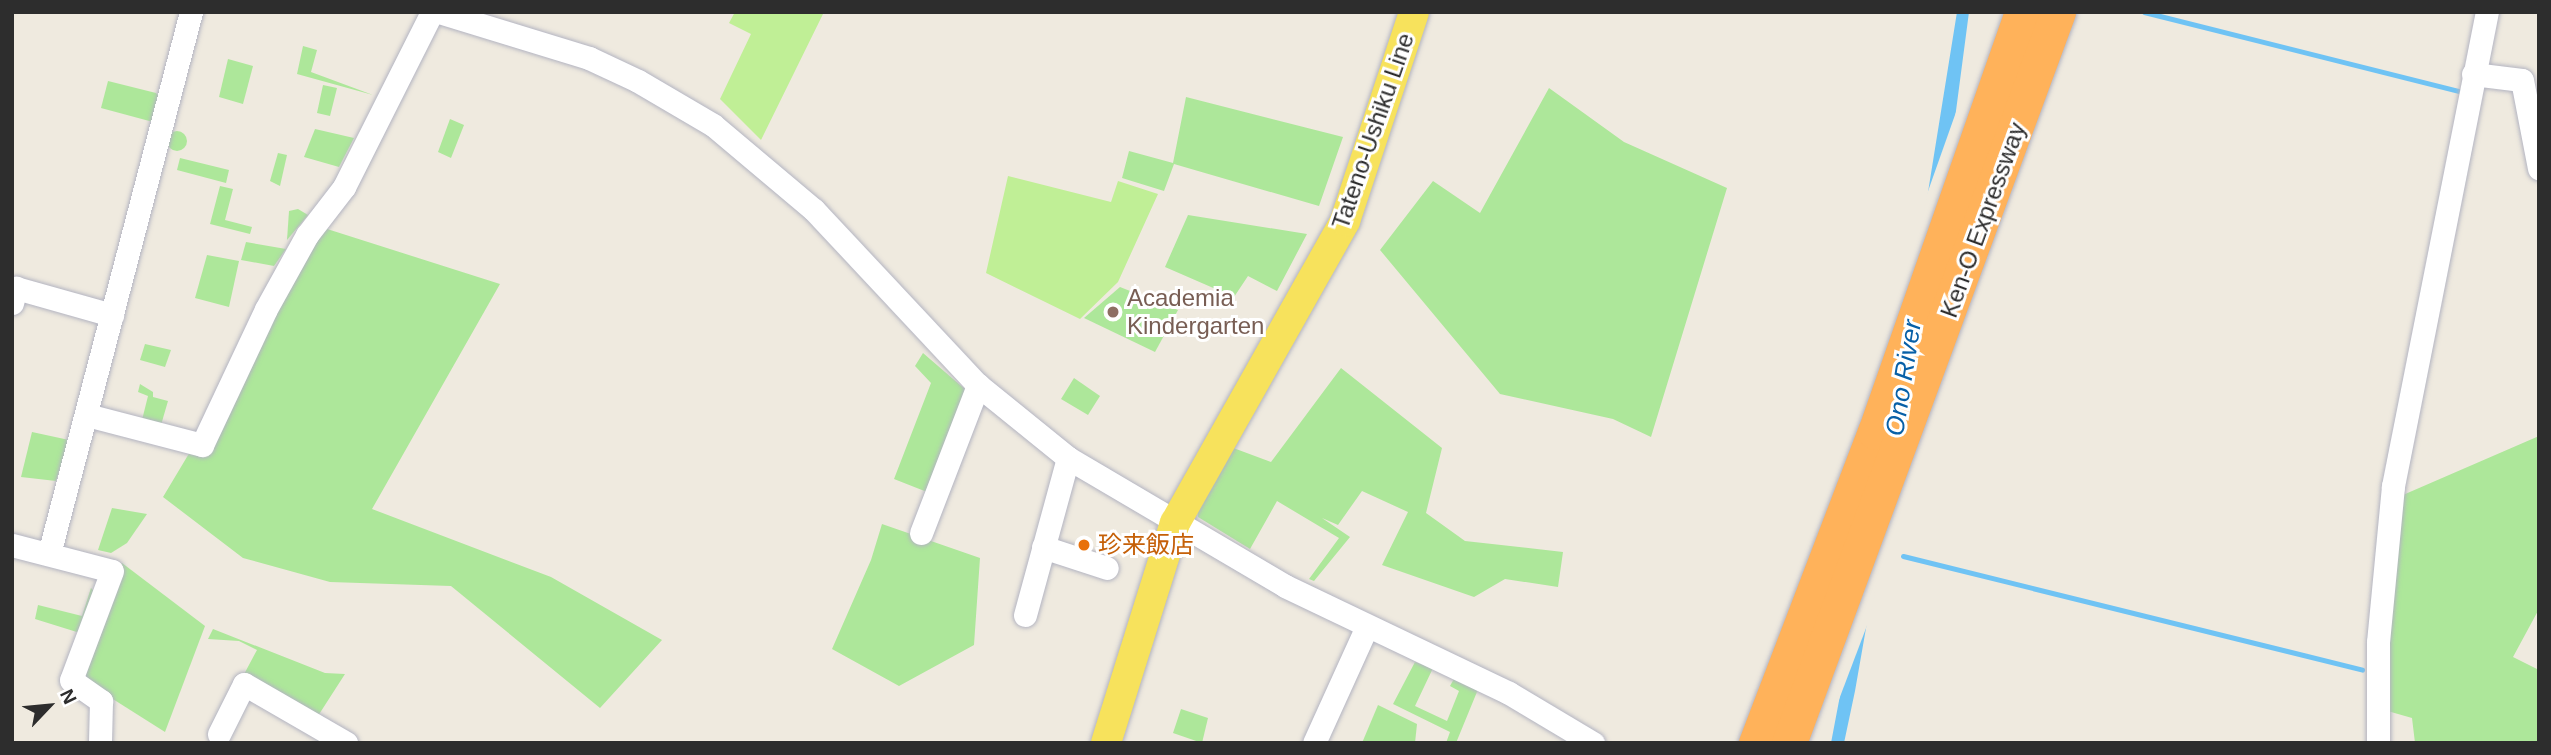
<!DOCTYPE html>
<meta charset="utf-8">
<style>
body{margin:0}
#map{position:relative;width:2551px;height:755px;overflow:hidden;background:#efeadf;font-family:Helvetica,"Noto Sans JP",sans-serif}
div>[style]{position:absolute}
.green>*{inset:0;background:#ade79a}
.round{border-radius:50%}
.pitch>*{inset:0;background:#c0ef96}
.water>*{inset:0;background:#6fc3f4}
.pier>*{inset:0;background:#efeadf}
.stream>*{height:5px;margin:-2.5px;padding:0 2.5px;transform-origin:2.5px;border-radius:2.5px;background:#6fc3f4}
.roads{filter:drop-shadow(0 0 2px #b3b4c1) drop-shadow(0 0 2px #b3b4c1)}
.minor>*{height:23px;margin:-11.5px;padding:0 11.5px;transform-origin:11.5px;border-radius:11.5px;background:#fff}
.major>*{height:30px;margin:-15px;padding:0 15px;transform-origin:15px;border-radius:15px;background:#f7e25c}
.highway>*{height:35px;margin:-17.5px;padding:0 17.5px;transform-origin:17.5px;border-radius:17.5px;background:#ffb25a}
.dots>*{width:19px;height:19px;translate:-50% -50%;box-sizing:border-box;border:4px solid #fff;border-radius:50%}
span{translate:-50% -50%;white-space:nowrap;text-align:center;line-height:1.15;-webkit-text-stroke:6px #fff;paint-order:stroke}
.street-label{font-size:24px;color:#2d2d2d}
.education-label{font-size:24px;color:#785e54}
.left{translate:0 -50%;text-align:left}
.food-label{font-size:24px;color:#c56008}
.water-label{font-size:26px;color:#0860a7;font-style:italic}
.frame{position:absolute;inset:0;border:14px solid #2d2d2d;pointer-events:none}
.north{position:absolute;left:14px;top:671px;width:70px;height:70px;-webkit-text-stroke:5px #fff;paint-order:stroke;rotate:64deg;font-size:19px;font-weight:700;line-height:28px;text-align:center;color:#2d2d2d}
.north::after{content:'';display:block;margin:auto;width:24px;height:32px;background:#2d2d2d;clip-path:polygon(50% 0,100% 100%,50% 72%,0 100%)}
</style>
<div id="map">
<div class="green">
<i style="clip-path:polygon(303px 46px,317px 50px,311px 72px,373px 95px,297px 74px)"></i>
<i style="clip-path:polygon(228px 59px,253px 66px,243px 104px,219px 97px)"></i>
<i style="clip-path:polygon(108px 81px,156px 93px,159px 96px,153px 122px,101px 108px)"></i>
<i style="clip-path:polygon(323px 85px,337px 88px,330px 116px,317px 113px)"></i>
<i style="clip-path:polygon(1549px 88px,1624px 142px,1727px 188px,1651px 437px,1613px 419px,1500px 394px,1380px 250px,1433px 181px,1480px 213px)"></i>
<i style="clip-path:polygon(1186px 97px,1343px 137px,1319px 206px,1174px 164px,1164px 191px,1122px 178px,1129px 151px,1173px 163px)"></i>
<i style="clip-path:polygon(450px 119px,464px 125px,451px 158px,438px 152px)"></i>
<i style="clip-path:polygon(315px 129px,354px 138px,339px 167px,304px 157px)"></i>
<i class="round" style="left:167px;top:131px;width:20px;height:20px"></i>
<i style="clip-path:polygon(278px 153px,287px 155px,280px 186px,270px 181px)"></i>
<i style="clip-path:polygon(180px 158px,229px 170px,226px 183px,177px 170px)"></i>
<i style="clip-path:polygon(220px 186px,233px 189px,225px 220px,252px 227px,250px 234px,210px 224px)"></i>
<i style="clip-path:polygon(298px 209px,308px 215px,287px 240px,289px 211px)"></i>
<i style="clip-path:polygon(1188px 215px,1307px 234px,1277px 291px,1248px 276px,1234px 297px,1165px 267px)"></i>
<i style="clip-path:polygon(324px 228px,500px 284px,372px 509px,551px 577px,662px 640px,600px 708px,451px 586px,330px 582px,243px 558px,163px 497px)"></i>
<i style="clip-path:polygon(246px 242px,286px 249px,274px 266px,241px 260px)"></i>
<i style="clip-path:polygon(207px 255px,239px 261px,229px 307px,195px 298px)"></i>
<i style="clip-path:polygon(1120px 287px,1178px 310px,1155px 352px,1084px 318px)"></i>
<i style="clip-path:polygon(145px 344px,171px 350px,165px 367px,140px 360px)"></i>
<i style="clip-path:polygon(923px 353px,967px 391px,927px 492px,894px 479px,931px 383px,915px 366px)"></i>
<i style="clip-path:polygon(1341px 368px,1442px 448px,1426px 513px,1465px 541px,1563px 552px,1558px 587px,1505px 579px,1474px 597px,1382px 565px,1408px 512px,1362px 491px,1338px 525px,1322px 518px,1350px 537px,1314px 581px,1309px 579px,1339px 538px,1277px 501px,1250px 549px,1198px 517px,1197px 498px,1228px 446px,1271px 462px)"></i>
<i style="clip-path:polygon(1074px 378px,1100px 396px,1088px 415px,1061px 399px)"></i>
<i style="clip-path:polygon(140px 384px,153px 392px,153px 397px,168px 401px,161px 425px,142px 420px,148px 396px,138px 392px)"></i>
<i style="clip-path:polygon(32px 432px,69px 440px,56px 481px,21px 477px)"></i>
<i style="clip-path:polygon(2539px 436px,2539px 609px,2513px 657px,2539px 670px,2539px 743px,2415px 743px,2412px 718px,2384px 710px,2396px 498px)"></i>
<i style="clip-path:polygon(112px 508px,147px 514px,127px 543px,111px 553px,98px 550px)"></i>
<i style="clip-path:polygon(882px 524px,980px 558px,974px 645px,899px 686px,832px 649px,871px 560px)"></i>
<i style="clip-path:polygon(122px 563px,205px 626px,165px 732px,78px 677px)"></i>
<i style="clip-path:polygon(91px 588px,97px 594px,80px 633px,35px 619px,38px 605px,82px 616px)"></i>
<i style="clip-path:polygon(213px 629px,325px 673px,345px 674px,316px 719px,242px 678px,257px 650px,239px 641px,208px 639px)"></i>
<i style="clip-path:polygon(1415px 662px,1433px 668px,1415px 706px,1447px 721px,1459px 691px,1450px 686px,1455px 677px,1479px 687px,1456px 743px,1446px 743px,1450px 732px,1393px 704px)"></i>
<i style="clip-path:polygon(1378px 705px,1417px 724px,1415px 743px,1362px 743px)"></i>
<i style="clip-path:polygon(1181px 709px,1208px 718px,1202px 743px,1173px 733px)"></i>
</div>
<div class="pitch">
<i style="clip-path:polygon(735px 12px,824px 12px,761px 140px,720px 99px,751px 34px,729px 23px)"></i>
<i style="clip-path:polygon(1008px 176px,1111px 202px,1118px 181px,1158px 194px,1118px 282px,1080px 319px,986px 273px)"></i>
</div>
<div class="water">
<i style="clip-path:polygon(1957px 12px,1969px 12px,1954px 126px,1855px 691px,1844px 743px,1831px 743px,1886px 453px)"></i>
</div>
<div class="pier">
<i style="clip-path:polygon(1961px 98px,1871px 615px,1835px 710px,1927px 194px)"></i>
</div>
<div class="stream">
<i style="left:2144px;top:12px;width:328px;rotate:14.1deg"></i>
<i style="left:1903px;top:556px;width:473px;rotate:13.9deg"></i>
</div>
<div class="roads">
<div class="minor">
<i style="left:439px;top:12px;width:157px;rotate:17deg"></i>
<i style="left:589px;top:58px;width:54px;rotate:25.1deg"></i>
<i style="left:638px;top:81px;width:87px;rotate:30.4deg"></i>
<i style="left:713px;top:125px;width:132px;rotate:40.1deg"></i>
<i style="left:814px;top:210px;width:240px;rotate:46.9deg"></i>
<i style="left:978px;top:385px;width:116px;rotate:39deg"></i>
<i style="left:1068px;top:458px;width:252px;rotate:30.5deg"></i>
<i style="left:1285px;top:586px;width:248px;rotate:25.5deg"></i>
<i style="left:1509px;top:693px;width:98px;rotate:30.8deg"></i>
<i style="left:2473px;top:74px;width:49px;rotate:7deg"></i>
<i style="left:2522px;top:80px;width:90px;rotate:79.1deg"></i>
<i style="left:12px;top:303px;width:16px;rotate:-75deg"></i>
<i style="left:16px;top:288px;width:100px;rotate:15.7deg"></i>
<i style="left:87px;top:415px;width:119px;rotate:14.6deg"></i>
<i style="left:202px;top:445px;width:150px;rotate:-64.8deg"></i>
<i style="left:266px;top:309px;width:85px;rotate:-61deg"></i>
<i style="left:307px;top:235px;width:61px;rotate:-52.4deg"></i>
<i style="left:344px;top:187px;width:196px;rotate:-63.3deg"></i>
<i style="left:921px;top:533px;width:159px;rotate:-68.9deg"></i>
<i style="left:12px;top:545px;width:103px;rotate:14.6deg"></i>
<i style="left:112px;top:571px;width:116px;rotate:110.6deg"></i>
<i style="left:71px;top:680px;width:37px;rotate:35deg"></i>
<i style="left:101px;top:701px;width:42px;rotate:91.4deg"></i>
<i style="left:1043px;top:547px;width:67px;rotate:18.2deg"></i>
<i style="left:49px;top:554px;width:560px;rotate:-75.32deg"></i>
<i style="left:1025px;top:615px;width:163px;rotate:-74.7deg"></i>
<i style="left:219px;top:734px;width:56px;rotate:-63.4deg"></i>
<i style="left:244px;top:684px;width:118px;rotate:30deg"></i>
<i style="left:1314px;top:743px;width:128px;rotate:-65.6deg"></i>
<i style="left:2378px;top:743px;width:101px;rotate:-90deg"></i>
<i style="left:2378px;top:642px;width:157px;rotate:-84.5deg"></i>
<i style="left:2393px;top:486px;width:483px;rotate:-78.8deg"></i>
</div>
<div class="major">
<i style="left:1106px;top:743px;width:231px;rotate:-72.6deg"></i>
<i style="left:1175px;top:523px;width:347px;rotate:-60.6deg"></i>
<i style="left:1345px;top:221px;width:220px;rotate:-71.7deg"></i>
</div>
<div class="highway">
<i style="left:1756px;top:743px;width:333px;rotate:-69.1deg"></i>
<i style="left:1875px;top:432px;width:445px;rotate:-70.7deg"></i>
<i style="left:1789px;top:743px;width:779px;rotate:-69.8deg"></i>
</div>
</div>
<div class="dots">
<i style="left:1113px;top:312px;background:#8d6e63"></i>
<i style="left:1084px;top:545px;background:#e8710a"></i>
</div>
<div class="street-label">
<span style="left:1373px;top:131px;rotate:-71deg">Tateno-Ushiku Line</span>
<span style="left:1983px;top:220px;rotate:-70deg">Ken-O Expressway</span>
</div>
<div class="education-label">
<span class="left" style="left:1127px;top:312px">Academia<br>Kindergarten</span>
</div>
<div class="food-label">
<span class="left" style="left:1098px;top:545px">珍来飯店</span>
</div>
<div class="water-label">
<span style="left:1904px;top:378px;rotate:-81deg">Ono River</span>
</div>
<div class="frame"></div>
<div class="north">N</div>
</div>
